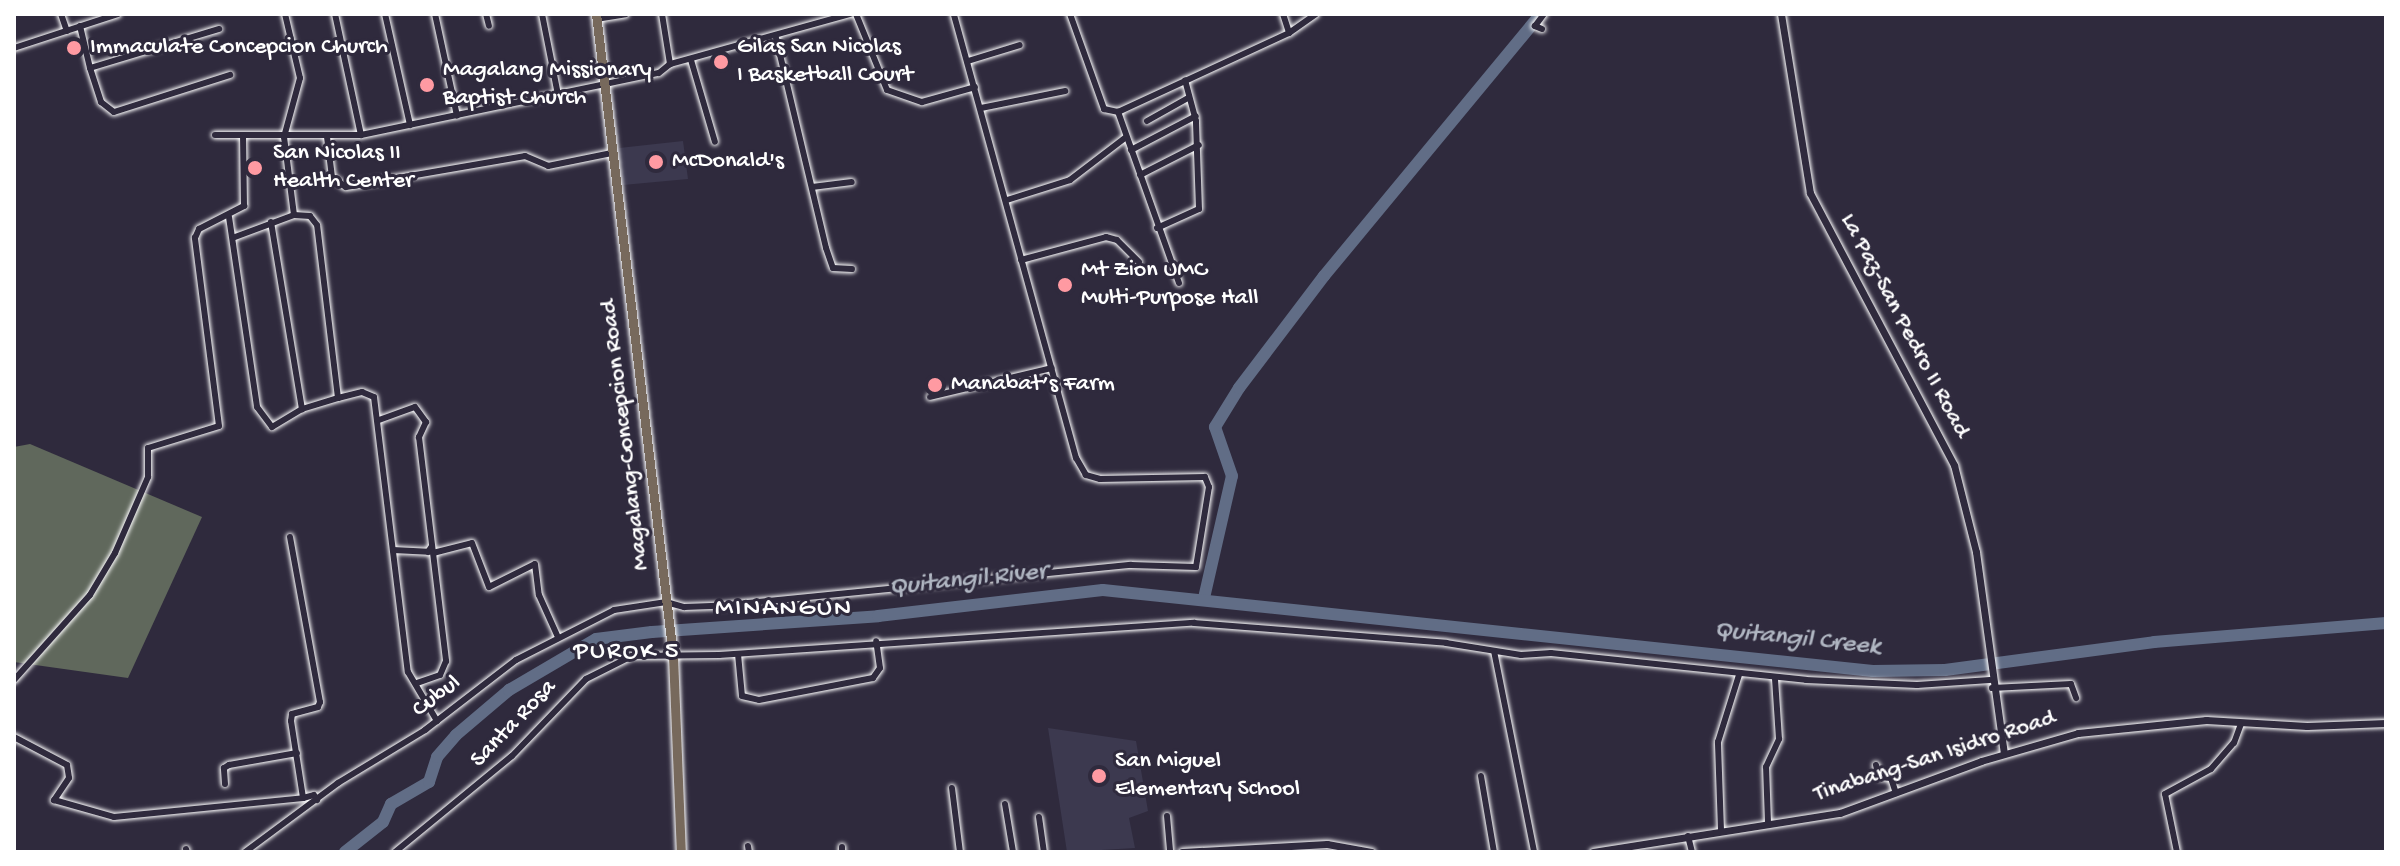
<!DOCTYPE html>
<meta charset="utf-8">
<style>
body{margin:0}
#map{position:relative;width:2400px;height:866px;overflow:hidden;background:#2f2a3d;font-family:"Gochi Hand",sans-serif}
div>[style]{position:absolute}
.built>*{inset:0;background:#3c394f}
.green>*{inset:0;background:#60685c}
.river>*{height:12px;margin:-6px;padding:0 6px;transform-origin:6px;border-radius:6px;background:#616d86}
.roads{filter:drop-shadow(0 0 2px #fff) drop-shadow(0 0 2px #fff)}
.minor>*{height:6px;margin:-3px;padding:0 3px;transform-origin:3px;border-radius:3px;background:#2f2a3d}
.tertiary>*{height:7px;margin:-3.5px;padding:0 3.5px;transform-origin:3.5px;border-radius:3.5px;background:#2f2a3d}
.primary>*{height:9px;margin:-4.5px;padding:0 4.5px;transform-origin:4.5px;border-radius:4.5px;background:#77695c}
.dots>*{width:22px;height:22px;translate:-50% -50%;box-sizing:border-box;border:4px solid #2f2a3d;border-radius:50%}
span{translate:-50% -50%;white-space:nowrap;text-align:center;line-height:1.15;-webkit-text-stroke:6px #2f2a3d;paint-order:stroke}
.poi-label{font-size:24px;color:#fff}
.left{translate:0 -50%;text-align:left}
.street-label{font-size:24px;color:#fff}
.water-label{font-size:26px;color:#b0b6c2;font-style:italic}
.neighbourhood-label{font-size:26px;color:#fff;letter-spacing:2px}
.frame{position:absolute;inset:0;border:16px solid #fff;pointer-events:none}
</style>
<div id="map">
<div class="built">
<i style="clip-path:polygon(683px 141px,688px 179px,623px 185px,619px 148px)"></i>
<i style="clip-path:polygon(1048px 728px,1136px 741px,1148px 811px,1129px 818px,1135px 848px,1067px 852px)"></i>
</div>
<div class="green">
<i style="clip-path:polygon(30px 444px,202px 517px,128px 678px,14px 662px,14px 447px)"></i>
</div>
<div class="river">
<i style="left:1204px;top:598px;width:125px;rotate:-77.1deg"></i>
<i style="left:1232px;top:476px;width:52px;rotate:-109.1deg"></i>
<i style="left:1215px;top:427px;width:46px;rotate:-58.4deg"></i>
<i style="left:1239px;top:388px;width:141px;rotate:-52.8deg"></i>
<i style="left:1324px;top:276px;width:340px;rotate:-50.4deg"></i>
<i style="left:345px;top:852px;width:48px;rotate:-38.3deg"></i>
<i style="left:383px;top:822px;width:20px;rotate:-66deg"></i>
<i style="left:391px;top:804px;width:44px;rotate:-30.1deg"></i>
<i style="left:429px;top:782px;width:26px;rotate:-72deg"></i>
<i style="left:437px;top:757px;width:29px;rotate:-49deg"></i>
<i style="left:456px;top:735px;width:70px;rotate:-40.3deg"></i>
<i style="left:509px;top:690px;width:101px;rotate:-30.4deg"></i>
<i style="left:596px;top:639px;width:56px;rotate:-7.1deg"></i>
<i style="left:652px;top:632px;width:227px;rotate:-4deg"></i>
<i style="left:878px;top:616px;width:226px;rotate:-6.6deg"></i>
<i style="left:1103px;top:590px;width:774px;rotate:6.01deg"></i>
<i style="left:1873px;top:671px;width:72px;rotate:-0.8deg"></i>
<i style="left:1945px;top:670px;width:211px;rotate:-7.6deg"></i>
<i style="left:2154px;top:642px;width:233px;rotate:-4.7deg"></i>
</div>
<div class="roads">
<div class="minor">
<i style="left:61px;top:14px;width:18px;rotate:71deg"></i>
<i style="left:335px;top:14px;width:124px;rotate:77.9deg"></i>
<i style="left:385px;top:14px;width:114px;rotate:77.3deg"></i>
<i style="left:435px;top:14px;width:104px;rotate:77.8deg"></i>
<i style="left:486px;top:14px;width:12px;rotate:76deg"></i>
<i style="left:542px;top:14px;width:83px;rotate:78.8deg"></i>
<i style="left:662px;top:14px;width:51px;rotate:80.9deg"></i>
<i style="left:856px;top:14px;width:82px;rotate:67.8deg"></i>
<i style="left:887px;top:90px;width:37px;rotate:19deg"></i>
<i style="left:922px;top:102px;width:55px;rotate:-15.8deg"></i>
<i style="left:1070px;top:14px;width:101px;rotate:70.3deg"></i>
<i style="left:1104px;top:109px;width:14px;rotate:12deg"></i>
<i style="left:1283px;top:14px;width:20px;rotate:72deg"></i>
<i style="left:596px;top:19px;width:30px;rotate:-9deg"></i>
<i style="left:80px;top:26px;width:43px;rotate:76.6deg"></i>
<i style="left:90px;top:68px;width:135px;rotate:-16.8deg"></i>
<i style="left:1542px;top:29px;width:8px;rotate:-157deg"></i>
<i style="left:1535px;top:26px;width:15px;rotate:-53deg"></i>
<i style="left:776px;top:38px;width:216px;rotate:76.6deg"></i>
<i style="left:826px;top:248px;width:21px;rotate:71deg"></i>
<i style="left:833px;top:268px;width:19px;rotate:3deg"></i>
<i style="left:14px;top:48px;width:109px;rotate:-18.1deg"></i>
<i style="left:691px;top:60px;width:85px;rotate:73.7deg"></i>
<i style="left:968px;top:61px;width:54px;rotate:-17.1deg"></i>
<i style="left:90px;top:68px;width:36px;rotate:72deg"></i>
<i style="left:101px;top:102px;width:16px;rotate:38deg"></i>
<i style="left:114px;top:112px;width:122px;rotate:-17.7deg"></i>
<i style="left:981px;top:108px;width:86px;rotate:-11.4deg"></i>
<i style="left:1147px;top:121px;width:47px;rotate:-29.3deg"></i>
<i style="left:215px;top:135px;width:146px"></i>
<i style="left:361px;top:135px;width:304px;rotate:-11.8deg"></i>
<i style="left:659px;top:73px;width:14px;rotate:-39deg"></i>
<i style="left:670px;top:64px;width:187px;rotate:-15.5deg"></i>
<i style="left:327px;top:137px;width:40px;rotate:82.9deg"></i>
<i style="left:332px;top:177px;width:17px;rotate:36deg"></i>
<i style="left:346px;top:187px;width:182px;rotate:-9.8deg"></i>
<i style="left:525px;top:156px;width:25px;rotate:23deg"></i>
<i style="left:548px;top:166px;width:65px;rotate:-11.5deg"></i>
<i style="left:1131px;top:150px;width:73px;rotate:-27.6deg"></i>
<i style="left:1140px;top:175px;width:66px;rotate:-27deg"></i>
<i style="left:812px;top:187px;width:40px;rotate:-7.1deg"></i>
<i style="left:1007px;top:200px;width:66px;rotate:-17.6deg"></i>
<i style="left:1070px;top:180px;width:71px;rotate:-37.5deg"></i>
<i style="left:229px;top:217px;width:192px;rotate:81.6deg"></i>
<i style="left:257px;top:407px;width:25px;rotate:53deg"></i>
<i style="left:272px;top:427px;width:35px;rotate:-31deg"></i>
<i style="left:302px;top:409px;width:38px;rotate:-17deg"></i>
<i style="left:338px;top:398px;width:174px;rotate:-96.9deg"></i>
<i style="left:317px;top:225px;width:11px;rotate:-128deg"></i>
<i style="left:310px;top:216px;width:16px;rotate:-176deg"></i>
<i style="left:294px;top:215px;width:79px;rotate:-97.3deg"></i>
<i style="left:284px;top:137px;width:61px;rotate:-74.8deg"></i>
<i style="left:300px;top:78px;width:66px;rotate:-103.2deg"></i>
<i style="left:271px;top:222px;width:190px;rotate:80.6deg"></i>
<i style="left:1157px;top:228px;width:46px;rotate:-24.3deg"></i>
<i style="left:1199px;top:209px;width:88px;rotate:-92deg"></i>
<i style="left:1196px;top:121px;width:42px;rotate:-105deg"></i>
<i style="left:235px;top:237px;width:63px;rotate:-20.4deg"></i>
<i style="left:1021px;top:260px;width:88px;rotate:-15.1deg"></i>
<i style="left:1106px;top:237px;width:11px;rotate:15deg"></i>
<i style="left:1117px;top:240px;width:31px;rotate:45deg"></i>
<i style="left:1179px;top:283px;width:182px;rotate:-109.6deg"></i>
<i style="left:1118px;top:112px;width:188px;rotate:-24.8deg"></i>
<i style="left:1289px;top:33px;width:33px;rotate:-35deg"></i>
<i style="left:930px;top:397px;width:125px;rotate:-13.4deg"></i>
<i style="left:338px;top:398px;width:25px;rotate:-14deg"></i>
<i style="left:362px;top:392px;width:13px;rotate:23deg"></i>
<i style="left:374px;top:397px;width:277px;rotate:83deg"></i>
<i style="left:408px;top:672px;width:57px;rotate:59.4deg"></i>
<i style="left:379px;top:420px;width:38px;rotate:-20deg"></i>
<i style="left:415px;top:407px;width:19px;rotate:54deg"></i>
<i style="left:426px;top:422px;width:17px;rotate:115deg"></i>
<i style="left:419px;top:437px;width:226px;rotate:83.1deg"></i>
<i style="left:446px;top:661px;width:15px;rotate:113deg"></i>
<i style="left:440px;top:675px;width:24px;rotate:161deg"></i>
<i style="left:290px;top:537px;width:168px;rotate:79.7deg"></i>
<i style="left:320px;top:702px;width:5px;rotate:112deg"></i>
<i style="left:318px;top:707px;width:27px;rotate:165deg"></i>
<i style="left:292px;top:714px;width:7px;rotate:98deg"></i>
<i style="left:291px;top:721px;width:78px;rotate:81.1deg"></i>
<i style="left:303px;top:798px;width:11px;rotate:-15deg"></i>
<i style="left:314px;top:795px;width:6px;rotate:59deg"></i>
<i style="left:393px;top:550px;width:35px;rotate:3deg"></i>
<i style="left:428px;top:552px;width:7px;rotate:-56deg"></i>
<i style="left:433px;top:553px;width:40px;rotate:-14.4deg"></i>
<i style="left:472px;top:543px;width:47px;rotate:68.9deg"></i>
<i style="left:489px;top:587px;width:51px;rotate:-26.6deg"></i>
<i style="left:535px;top:564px;width:31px;rotate:83deg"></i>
<i style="left:539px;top:595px;width:44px;rotate:65.8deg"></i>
<i style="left:1494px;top:651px;width:205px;rotate:78.7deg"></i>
<i style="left:738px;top:654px;width:42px;rotate:84.6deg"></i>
<i style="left:742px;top:696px;width:17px;rotate:13deg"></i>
<i style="left:759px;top:700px;width:116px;rotate:-10.9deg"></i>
<i style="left:873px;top:678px;width:12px;rotate:-55deg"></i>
<i style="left:880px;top:668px;width:27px;rotate:-98deg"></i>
<i style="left:14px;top:680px;width:114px;rotate:-48.2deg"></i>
<i style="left:90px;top:595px;width:49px;rotate:-59.2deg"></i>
<i style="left:115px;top:553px;width:83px;rotate:-66.5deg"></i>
<i style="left:148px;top:477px;width:29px;rotate:-90deg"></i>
<i style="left:148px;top:448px;width:74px;rotate:-17.2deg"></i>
<i style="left:219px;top:426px;width:190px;rotate:-97.3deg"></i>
<i style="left:195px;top:238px;width:10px;rotate:-66deg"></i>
<i style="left:199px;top:229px;width:51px;rotate:-27.1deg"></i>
<i style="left:244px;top:206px;width:71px;rotate:-90.8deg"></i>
<i style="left:1992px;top:688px;width:79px;rotate:-2.9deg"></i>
<i style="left:2071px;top:684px;width:15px;rotate:70deg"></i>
<i style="left:14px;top:737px;width:60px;rotate:27.8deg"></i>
<i style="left:67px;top:765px;width:13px;rotate:81deg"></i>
<i style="left:69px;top:778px;width:27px;rotate:124deg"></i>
<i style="left:54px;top:800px;width:62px;rotate:15.8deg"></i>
<i style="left:114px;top:817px;width:190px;rotate:-5.7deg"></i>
<i style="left:1876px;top:765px;width:12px;rotate:76deg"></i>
<i style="left:1879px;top:777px;width:12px;rotate:5deg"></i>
<i style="left:1891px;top:778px;width:16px;rotate:72deg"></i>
<i style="left:1481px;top:776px;width:77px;rotate:80.3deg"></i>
<i style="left:225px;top:784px;width:16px;rotate:-94deg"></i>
<i style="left:224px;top:768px;width:6px;rotate:-31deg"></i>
<i style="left:229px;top:765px;width:69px;rotate:-10deg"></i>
<i style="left:952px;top:788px;width:64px;rotate:82.9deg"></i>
<i style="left:1005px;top:804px;width:49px;rotate:80.5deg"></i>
<i style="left:1167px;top:816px;width:36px;rotate:85deg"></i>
<i style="left:1039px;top:817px;width:35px;rotate:82deg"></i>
<i style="left:1768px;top:823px;width:56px;rotate:-92deg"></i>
<i style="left:1766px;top:767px;width:31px;rotate:-65deg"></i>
<i style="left:1779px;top:739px;width:61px;rotate:-93.8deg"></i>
<i style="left:1721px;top:830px;width:88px;rotate:-92deg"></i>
<i style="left:1718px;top:742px;width:70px;rotate:-72.6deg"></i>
<i style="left:1688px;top:836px;width:16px;rotate:76deg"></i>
<i style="left:748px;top:846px;width:6px;rotate:81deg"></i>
<i style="left:842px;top:847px;width:5px;rotate:90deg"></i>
<i style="left:186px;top:849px;width:3px;rotate:72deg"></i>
<i style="left:245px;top:852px;width:116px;rotate:-36.6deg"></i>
<i style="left:338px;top:783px;width:102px;rotate:-31.3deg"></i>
<i style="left:425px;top:730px;width:115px;rotate:-37.6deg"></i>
<i style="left:516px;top:660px;width:110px;rotate:-27deg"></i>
<i style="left:614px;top:610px;width:53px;rotate:-8.7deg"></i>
<i style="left:666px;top:602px;width:19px;rotate:16deg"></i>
<i style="left:684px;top:607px;width:34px;rotate:-2deg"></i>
<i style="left:718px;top:606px;width:415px;rotate:-5.7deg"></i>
<i style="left:1131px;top:565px;width:65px;rotate:1.8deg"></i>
<i style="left:1196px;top:567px;width:81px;rotate:-80.8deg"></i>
<i style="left:1209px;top:487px;width:11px;rotate:-112deg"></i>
<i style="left:1205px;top:477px;width:105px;rotate:178.9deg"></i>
<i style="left:1100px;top:479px;width:15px;rotate:-164deg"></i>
<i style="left:1086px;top:475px;width:20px;rotate:-120deg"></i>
<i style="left:1076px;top:458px;width:460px;rotate:-105.4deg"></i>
<i style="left:395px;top:852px;width:151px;rotate:-39.4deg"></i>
<i style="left:512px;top:756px;width:107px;rotate:-46.1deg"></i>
<i style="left:586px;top:679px;width:51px;rotate:-26.6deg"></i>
<i style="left:632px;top:656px;width:87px;rotate:-0.7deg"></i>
<i style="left:719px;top:655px;width:476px;rotate:-3.9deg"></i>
<i style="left:1194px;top:623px;width:253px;rotate:4.5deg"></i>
<i style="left:1446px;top:643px;width:76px;rotate:9.1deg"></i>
<i style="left:1521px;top:655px;width:30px;rotate:-4deg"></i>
<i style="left:1551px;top:653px;width:256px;rotate:6deg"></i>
<i style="left:1806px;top:680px;width:111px;rotate:2.6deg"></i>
<i style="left:1917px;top:685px;width:73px;rotate:-3.9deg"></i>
<i style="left:2177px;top:852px;width:59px;rotate:-101.7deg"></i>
<i style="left:2165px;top:794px;width:52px;rotate:-28.5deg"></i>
<i style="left:2211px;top:769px;width:35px;rotate:-49deg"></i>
<i style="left:2234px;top:743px;width:20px;rotate:-70deg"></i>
</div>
<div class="tertiary">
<i style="left:1781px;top:14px;width:181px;rotate:80.8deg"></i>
<i style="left:1810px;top:193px;width:308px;rotate:62.1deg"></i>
<i style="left:1954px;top:465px;width:90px;rotate:75.8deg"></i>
<i style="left:1976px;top:552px;width:203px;rotate:82.1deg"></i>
<i style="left:1182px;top:852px;width:145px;rotate:-3.2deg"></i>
<i style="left:1327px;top:844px;width:45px;rotate:10.3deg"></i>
<i style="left:1593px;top:852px;width:250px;rotate:-9deg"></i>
<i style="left:1840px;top:813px;width:150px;rotate:-20.2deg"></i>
<i style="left:1981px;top:761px;width:101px;rotate:-16.1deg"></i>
<i style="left:2078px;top:733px;width:129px;rotate:-5.8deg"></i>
<i style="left:2206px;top:720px;width:101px;rotate:3.4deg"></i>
<i style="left:2307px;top:726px;width:79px;rotate:-2.2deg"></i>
</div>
<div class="primary">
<i style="left:596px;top:14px;width:647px;rotate:83.16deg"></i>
<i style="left:673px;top:656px;width:196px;rotate:87.7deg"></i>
</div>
</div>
<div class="dots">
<i style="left:74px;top:48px;background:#ff9aa2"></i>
<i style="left:721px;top:62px;background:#ff9aa2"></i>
<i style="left:427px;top:85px;background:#ff9aa2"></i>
<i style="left:656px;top:162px;background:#ff9aa2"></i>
<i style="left:255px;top:168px;background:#ff9aa2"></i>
<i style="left:1065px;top:285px;background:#ff9aa2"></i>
<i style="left:935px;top:385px;background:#ff9aa2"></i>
<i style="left:1099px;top:776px;background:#ff9aa2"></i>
</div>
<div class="poi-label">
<span class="left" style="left:90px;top:48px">Immaculate Concepcion Church</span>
<span class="left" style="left:737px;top:62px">Gilas San Nicolas<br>I Basketball Court</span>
<span class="left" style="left:443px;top:85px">Magalang Missionary<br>Baptist Church</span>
<span class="left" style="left:273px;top:168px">San Nicolas II<br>Health Center</span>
<span class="left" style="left:672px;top:162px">McDonald's</span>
<span class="left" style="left:1081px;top:285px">Mt Zion UMC<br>Multi-Purpose Hall</span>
<span class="left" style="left:951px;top:385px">Manabat’s Farm</span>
<span class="left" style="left:1115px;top:776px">San Miguel<br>Elementary School</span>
</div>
<div class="street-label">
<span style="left:1904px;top:326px;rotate:62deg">La Paz-San Pedro II Road</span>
<span style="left:626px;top:435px;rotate:-97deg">Magalang-Concepcion Road</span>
<span style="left:437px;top:697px;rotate:-37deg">Cubul</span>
<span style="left:514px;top:724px;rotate:-46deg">Santa Rosa</span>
<span style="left:1935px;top:757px;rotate:-18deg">Tinabang-San Isidro Road</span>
</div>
<div class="water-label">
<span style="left:968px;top:581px;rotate:-6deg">Quitangil River</span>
<span style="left:1797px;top:640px;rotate:6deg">Quitangil Creek</span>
</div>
<div class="neighbourhood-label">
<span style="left:784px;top:610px">MINANGUN</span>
<span style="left:627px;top:653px">PUROK 5</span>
</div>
<div class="frame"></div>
</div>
